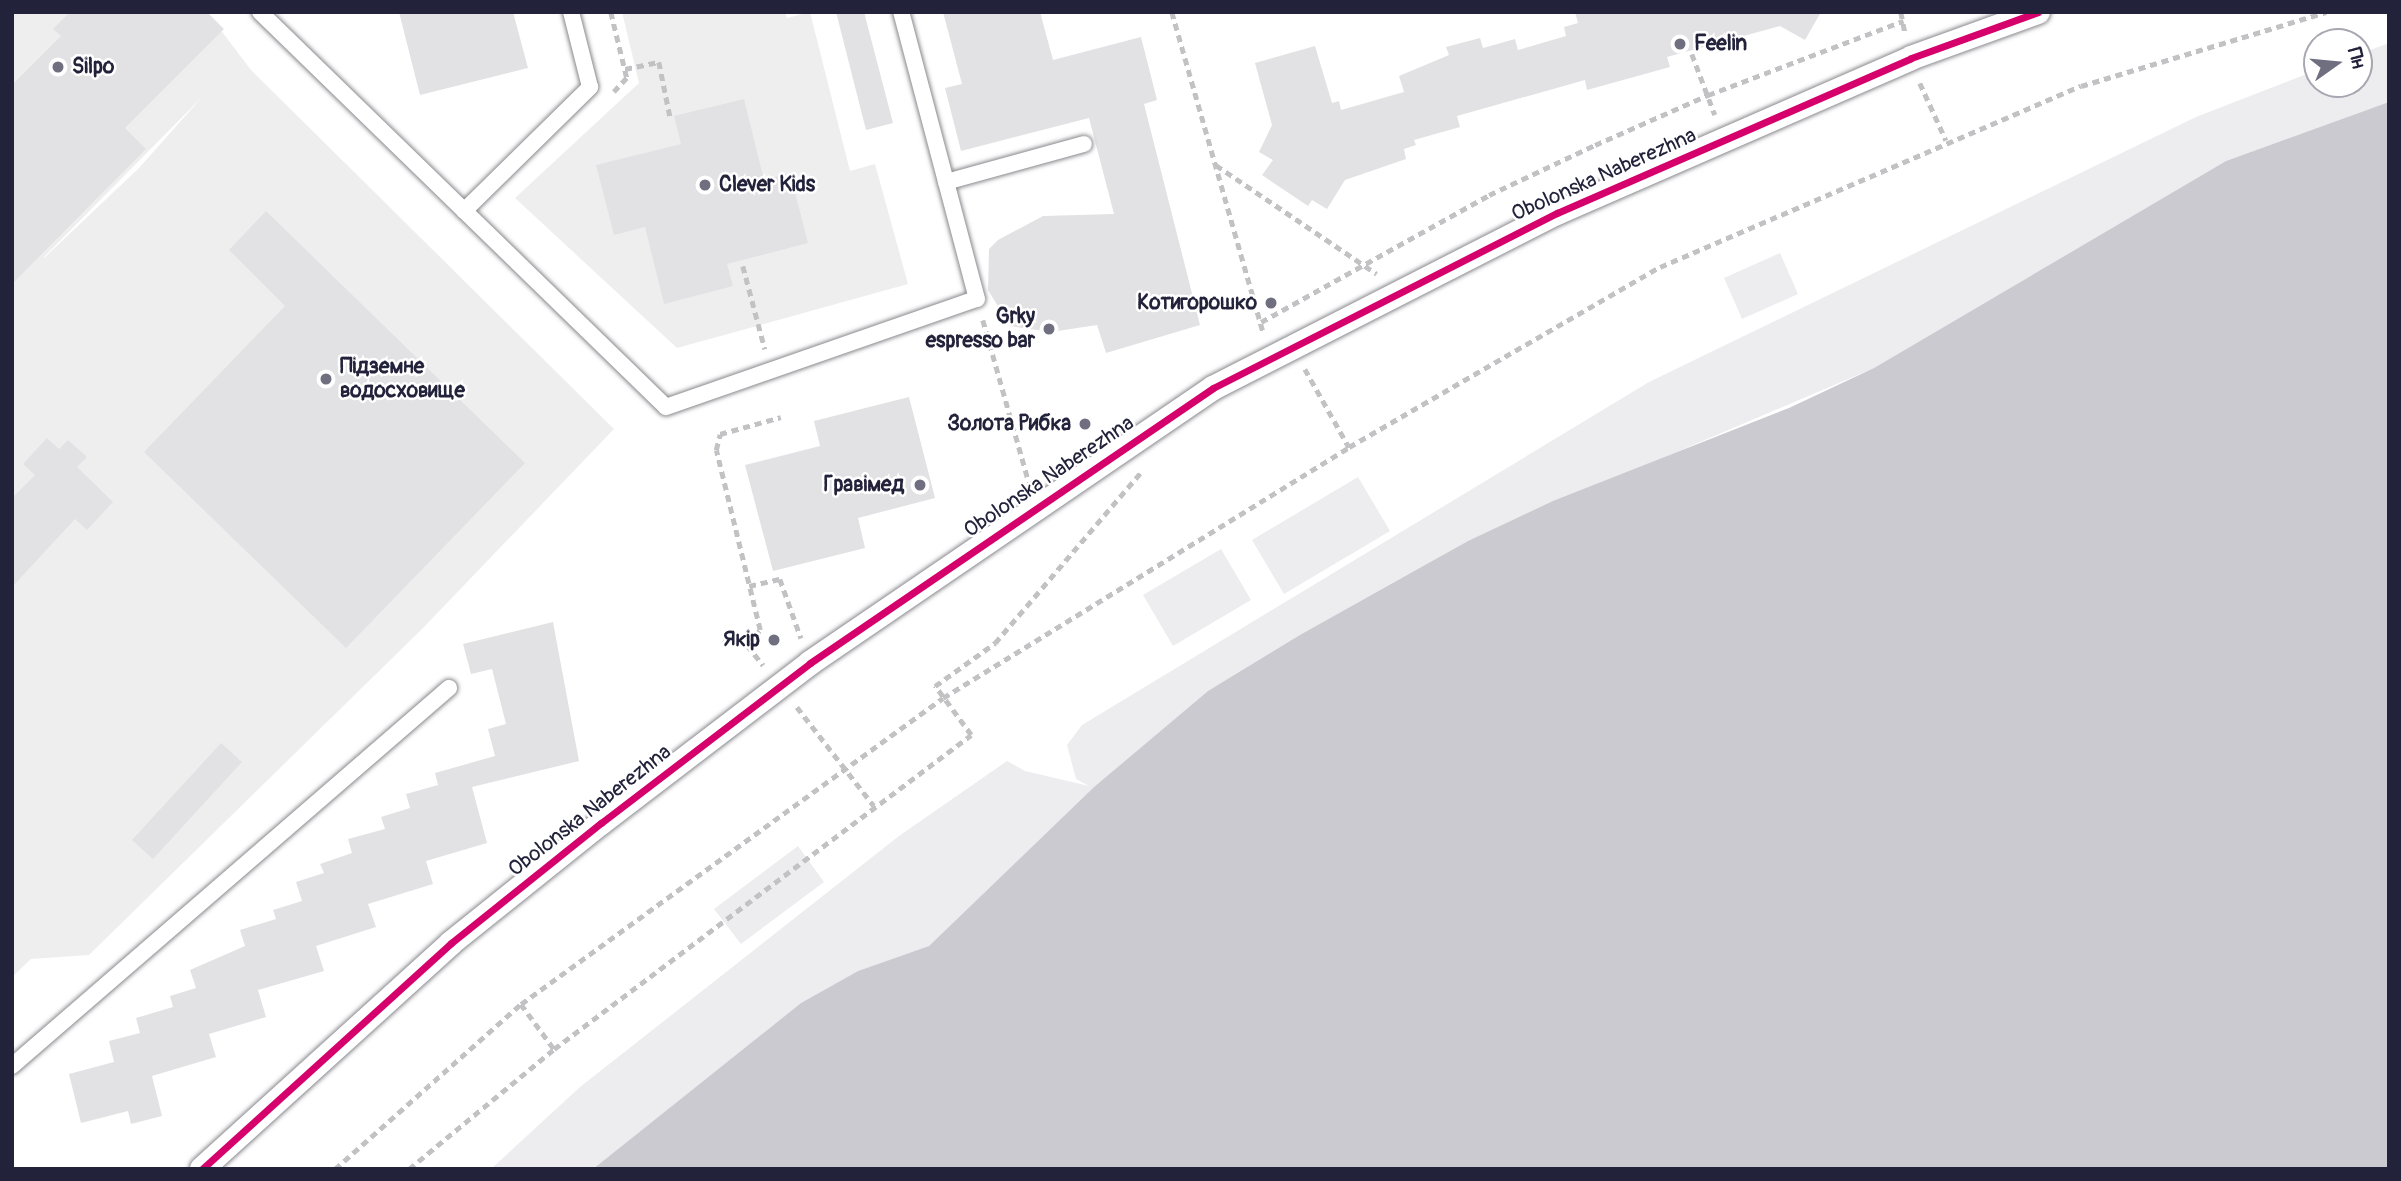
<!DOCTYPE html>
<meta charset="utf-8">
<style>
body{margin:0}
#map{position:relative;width:2401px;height:1181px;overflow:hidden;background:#fff;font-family:Pangolin,sans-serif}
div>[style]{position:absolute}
.built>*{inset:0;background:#eeeeef}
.green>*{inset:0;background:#ededef}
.water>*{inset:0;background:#cacad0}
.building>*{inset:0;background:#e2e2e4}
.path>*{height:4.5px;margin-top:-2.25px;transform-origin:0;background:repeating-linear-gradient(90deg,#c2c2c4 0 7px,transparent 0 12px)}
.roads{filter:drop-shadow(0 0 2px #8a8a8f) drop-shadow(0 0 2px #8a8a8f)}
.service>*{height:16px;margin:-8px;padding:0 8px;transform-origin:8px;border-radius:8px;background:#fff}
.pedestrian>*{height:24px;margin:-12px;padding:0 12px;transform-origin:12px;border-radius:12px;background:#fff}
.cycleway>*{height:7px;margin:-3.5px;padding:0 3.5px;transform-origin:3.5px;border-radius:3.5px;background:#d6006c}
.dots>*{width:19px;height:19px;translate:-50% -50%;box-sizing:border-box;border:4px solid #fff;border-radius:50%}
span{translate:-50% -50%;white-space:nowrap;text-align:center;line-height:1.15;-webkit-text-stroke:5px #fff;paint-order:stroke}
.poi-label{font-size:21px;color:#22223b;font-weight:700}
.left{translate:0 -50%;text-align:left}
.right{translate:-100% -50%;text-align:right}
.street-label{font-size:21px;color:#22223b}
.frame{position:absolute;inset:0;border:14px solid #22223b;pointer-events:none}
.north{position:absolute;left:2303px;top:28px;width:70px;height:70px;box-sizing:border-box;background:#fff;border:2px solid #a7a7b1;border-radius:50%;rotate:75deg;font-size:19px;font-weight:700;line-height:28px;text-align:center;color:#22223b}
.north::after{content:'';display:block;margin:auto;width:24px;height:32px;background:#6f6f80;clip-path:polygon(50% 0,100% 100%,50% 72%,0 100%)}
</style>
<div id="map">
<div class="built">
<i style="clip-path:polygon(evenodd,12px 12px,207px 12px,251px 70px,614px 429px,423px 628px,89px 955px,31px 959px,12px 977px,12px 12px,203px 96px,139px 168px,44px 258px,44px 257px,203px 96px)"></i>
<i style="clip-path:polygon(622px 12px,785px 12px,787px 18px,810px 12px,850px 171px,875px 164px,908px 284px,677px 348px,515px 198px,639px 83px)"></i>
</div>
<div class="green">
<i style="clip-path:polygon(2389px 43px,2389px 102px,2226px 161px,1874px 368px,1468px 541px,1208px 691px,1094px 787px,929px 946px,858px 971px,801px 1003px,593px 1169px,491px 1169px,580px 1087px,899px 836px,1007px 761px,1025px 771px,1089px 786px,1076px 779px,1067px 745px,1082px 725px,1649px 382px,2196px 117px,2317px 70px,2317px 84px,2359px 84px,2359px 54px)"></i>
<i style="clip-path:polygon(1780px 253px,1798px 294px,1742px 319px,1724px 278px)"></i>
<i style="clip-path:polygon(1358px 477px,1390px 531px,1284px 594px,1252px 540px)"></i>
<i style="clip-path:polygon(1221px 549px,1251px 600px,1173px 646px,1143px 595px)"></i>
<i style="clip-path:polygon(798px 846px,824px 882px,741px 944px,714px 909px)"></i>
</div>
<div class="water">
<i style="clip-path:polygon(2389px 102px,2389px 1169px,593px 1169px,801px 1003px,858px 971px,929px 946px,1094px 787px,1208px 691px,1300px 635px,1468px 541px,1553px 501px,1789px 408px,1874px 368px,2226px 161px)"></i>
</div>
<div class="building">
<i style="clip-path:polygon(70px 12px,207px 12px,224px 29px,125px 128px,146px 149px,12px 284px,12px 85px,61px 36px,53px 29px)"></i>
<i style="clip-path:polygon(399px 12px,513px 12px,528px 68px,420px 95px)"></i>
<i style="clip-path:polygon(836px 12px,864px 12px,893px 123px,866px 130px)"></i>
<i style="clip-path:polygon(943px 12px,1040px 12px,1053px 60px,1141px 37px,1157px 100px,1144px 104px,1200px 325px,1106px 353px,1097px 325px,1051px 332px,1010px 326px,988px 290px,989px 249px,998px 240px,1043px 216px,1114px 214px,1089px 118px,961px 151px,945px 88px,962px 84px)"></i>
<i style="clip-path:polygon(1575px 12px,1821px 12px,1805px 40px,1780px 26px,1667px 57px,1670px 67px,1587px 90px,1585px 80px,1457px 116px,1460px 127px,1414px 140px,1416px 145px,1404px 149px,1406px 159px,1345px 180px,1327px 209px,1312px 200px,1308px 206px,1262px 175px,1273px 160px,1259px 152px,1272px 125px,1255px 63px,1315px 46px,1332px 103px,1339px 101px,1341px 110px,1404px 92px,1399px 76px,1449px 55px,1446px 47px,1480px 38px,1483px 48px,1515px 39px,1518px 50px,1566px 36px,1564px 27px,1578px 23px)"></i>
<i style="clip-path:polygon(744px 99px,764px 180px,790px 173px,808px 243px,727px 264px,733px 286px,664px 304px,645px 227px,614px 235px,596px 165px,681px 144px,674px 116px)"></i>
<i style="clip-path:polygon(266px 211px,525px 463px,346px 648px,144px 452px,285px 306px,229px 250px)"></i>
<i style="clip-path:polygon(909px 397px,935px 498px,858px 518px,865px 548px,773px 571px,745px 465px,820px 446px,814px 421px)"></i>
<i style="clip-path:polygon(47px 438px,59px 449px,68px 440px,87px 457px,77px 467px,113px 502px,87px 530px,75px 519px,12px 587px,12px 498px,35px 475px,23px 464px)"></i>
<i style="clip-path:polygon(553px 622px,579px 761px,472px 787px,487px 843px,426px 861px,433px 884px,368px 904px,376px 927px,316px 946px,324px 971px,258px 990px,266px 1017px,209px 1034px,216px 1057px,152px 1076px,162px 1116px,131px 1124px,128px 1111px,81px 1123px,69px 1074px,114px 1062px,109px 1041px,140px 1033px,136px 1018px,173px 1007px,170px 996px,196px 988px,190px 970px,245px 946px,240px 930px,276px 919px,273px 910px,302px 901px,296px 882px,324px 873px,320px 864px,352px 853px,348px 839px,385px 829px,381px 817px,410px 808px,406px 794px,438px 785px,435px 773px,495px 756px,488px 729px,506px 724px,492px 669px,471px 674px,463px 644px)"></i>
<i style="clip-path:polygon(221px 743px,242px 762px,153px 859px,132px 840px)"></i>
</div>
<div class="path">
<i style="left:611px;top:12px;width:68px;rotate:76.4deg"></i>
<i style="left:627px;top:78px;width:19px;rotate:133deg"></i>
<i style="left:1172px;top:12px;width:335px;rotate:74.1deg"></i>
<i style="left:1901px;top:12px;width:20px;rotate:79deg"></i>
<i style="left:1692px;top:54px;width:65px;rotate:69.3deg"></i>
<i style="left:625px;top:69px;width:35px;rotate:-12deg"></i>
<i style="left:659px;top:62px;width:55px;rotate:78.5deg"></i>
<i style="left:1920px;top:83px;width:63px;rotate:65.5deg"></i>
<i style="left:1216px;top:165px;width:194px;rotate:34.1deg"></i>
<i style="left:743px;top:266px;width:86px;rotate:75.2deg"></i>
<i style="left:983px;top:320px;width:169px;rotate:74.2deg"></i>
<i style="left:1261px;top:322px;width:261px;rotate:-29.1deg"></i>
<i style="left:1489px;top:195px;width:117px;rotate:-25.3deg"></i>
<i style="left:1595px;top:145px;width:124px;rotate:-23.9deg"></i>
<i style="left:1708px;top:95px;width:209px;rotate:-20.8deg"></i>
<i style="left:1305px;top:369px;width:90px;rotate:60.6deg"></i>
<i style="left:749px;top:586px;width:32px;rotate:-13deg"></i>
<i style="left:780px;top:579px;width:63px;rotate:70.4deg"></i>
<i style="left:723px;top:639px;width:25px;rotate:14deg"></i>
<i style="left:747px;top:645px;width:26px;rotate:51deg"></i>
<i style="left:747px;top:645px;width:20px;rotate:-49deg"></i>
<i style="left:760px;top:630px;width:185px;rotate:-103.7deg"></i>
<i style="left:716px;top:450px;width:16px;rotate:-76deg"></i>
<i style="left:720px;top:434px;width:63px;rotate:-15.6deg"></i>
<i style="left:797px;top:707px;width:125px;rotate:52.1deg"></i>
<i style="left:521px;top:1004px;width:56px;rotate:53.7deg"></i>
<i style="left:335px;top:1169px;width:249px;rotate:-41.6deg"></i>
<i style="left:521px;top:1004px;width:521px;rotate:-35.95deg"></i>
<i style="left:943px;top:698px;width:477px;rotate:-31.7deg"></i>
<i style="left:1349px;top:447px;width:359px;rotate:-30.1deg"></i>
<i style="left:1660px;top:267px;width:458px;rotate:-23.3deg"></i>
<i style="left:2081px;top:86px;width:256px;rotate:-16.8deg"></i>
<i style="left:409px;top:1169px;width:188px;rotate:-39.6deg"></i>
<i style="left:554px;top:1049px;width:522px;rotate:-36.98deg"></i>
<i style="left:971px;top:735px;width:61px;rotate:-126.3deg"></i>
<i style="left:935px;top:686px;width:74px;rotate:-35.6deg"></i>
<i style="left:995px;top:643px;width:226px;rotate:-49.5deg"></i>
</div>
<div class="roads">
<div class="service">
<i style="left:260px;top:12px;width:566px;rotate:44.21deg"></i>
<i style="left:666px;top:407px;width:329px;rotate:-19.2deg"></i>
<i style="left:977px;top:299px;width:297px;rotate:-104.8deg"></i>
<i style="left:946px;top:182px;width:143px;rotate:-15.4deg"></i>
<i style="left:464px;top:211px;width:177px;rotate:-44.5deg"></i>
<i style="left:590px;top:87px;width:77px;rotate:-104.2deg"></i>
<i style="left:12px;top:1066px;width:578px;rotate:-40.86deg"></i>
</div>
<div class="pedestrian">
<i style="left:202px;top:1169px;width:336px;rotate:-42.2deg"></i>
<i style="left:451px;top:943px;width:192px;rotate:-38.7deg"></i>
<i style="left:601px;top:823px;width:263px;rotate:-37.4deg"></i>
<i style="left:810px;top:663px;width:488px;rotate:-34.3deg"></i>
<i style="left:1213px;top:388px;width:386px;rotate:-27deg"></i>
<i style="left:1557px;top:213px;width:386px;rotate:-23.6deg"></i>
<i style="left:1911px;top:58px;width:135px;rotate:-19.9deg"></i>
</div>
</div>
<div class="cycleway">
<i style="left:202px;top:1169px;width:336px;rotate:-42.2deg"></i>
<i style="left:451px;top:943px;width:192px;rotate:-38.7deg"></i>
<i style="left:601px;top:823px;width:263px;rotate:-37.4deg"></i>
<i style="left:810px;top:663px;width:488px;rotate:-34.3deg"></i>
<i style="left:1213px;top:388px;width:386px;rotate:-27deg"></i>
<i style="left:1557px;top:213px;width:386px;rotate:-23.6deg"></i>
<i style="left:1911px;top:58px;width:135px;rotate:-19.9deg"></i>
</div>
<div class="dots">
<i style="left:1680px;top:44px;background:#6f6f80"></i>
<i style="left:58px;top:67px;background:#6f6f80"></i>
<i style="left:705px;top:185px;background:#6f6f80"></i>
<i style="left:1271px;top:303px;background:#6f6f80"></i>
<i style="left:1049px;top:329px;background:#6f6f80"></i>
<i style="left:326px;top:379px;background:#6f6f80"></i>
<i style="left:1085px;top:424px;background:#6f6f80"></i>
<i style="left:920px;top:485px;background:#6f6f80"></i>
<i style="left:774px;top:640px;background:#6f6f80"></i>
</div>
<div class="poi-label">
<span class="left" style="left:1694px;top:44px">Feelin</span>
<span class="left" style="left:72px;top:67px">Silpo</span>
<span class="left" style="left:719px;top:185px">Clever Kids</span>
<span class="right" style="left:1257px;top:303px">Котигорошко</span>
<span class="right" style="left:1035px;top:329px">Grky<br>espresso bar</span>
<span class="left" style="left:340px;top:379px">Підземне<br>водосховище</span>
<span class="right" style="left:1071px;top:424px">Золота Рибка</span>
<span class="right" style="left:904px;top:485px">Гравімед</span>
<span class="right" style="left:760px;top:640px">Якір</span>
</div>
<div class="street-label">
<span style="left:1604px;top:175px;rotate:-24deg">Obolonska Naberezhna</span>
<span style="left:1049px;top:477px;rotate:-34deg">Obolonska Naberezhna</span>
<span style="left:590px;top:811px;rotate:-38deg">Obolonska Naberezhna</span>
</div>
<div class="frame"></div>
<div class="north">Пн</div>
</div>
